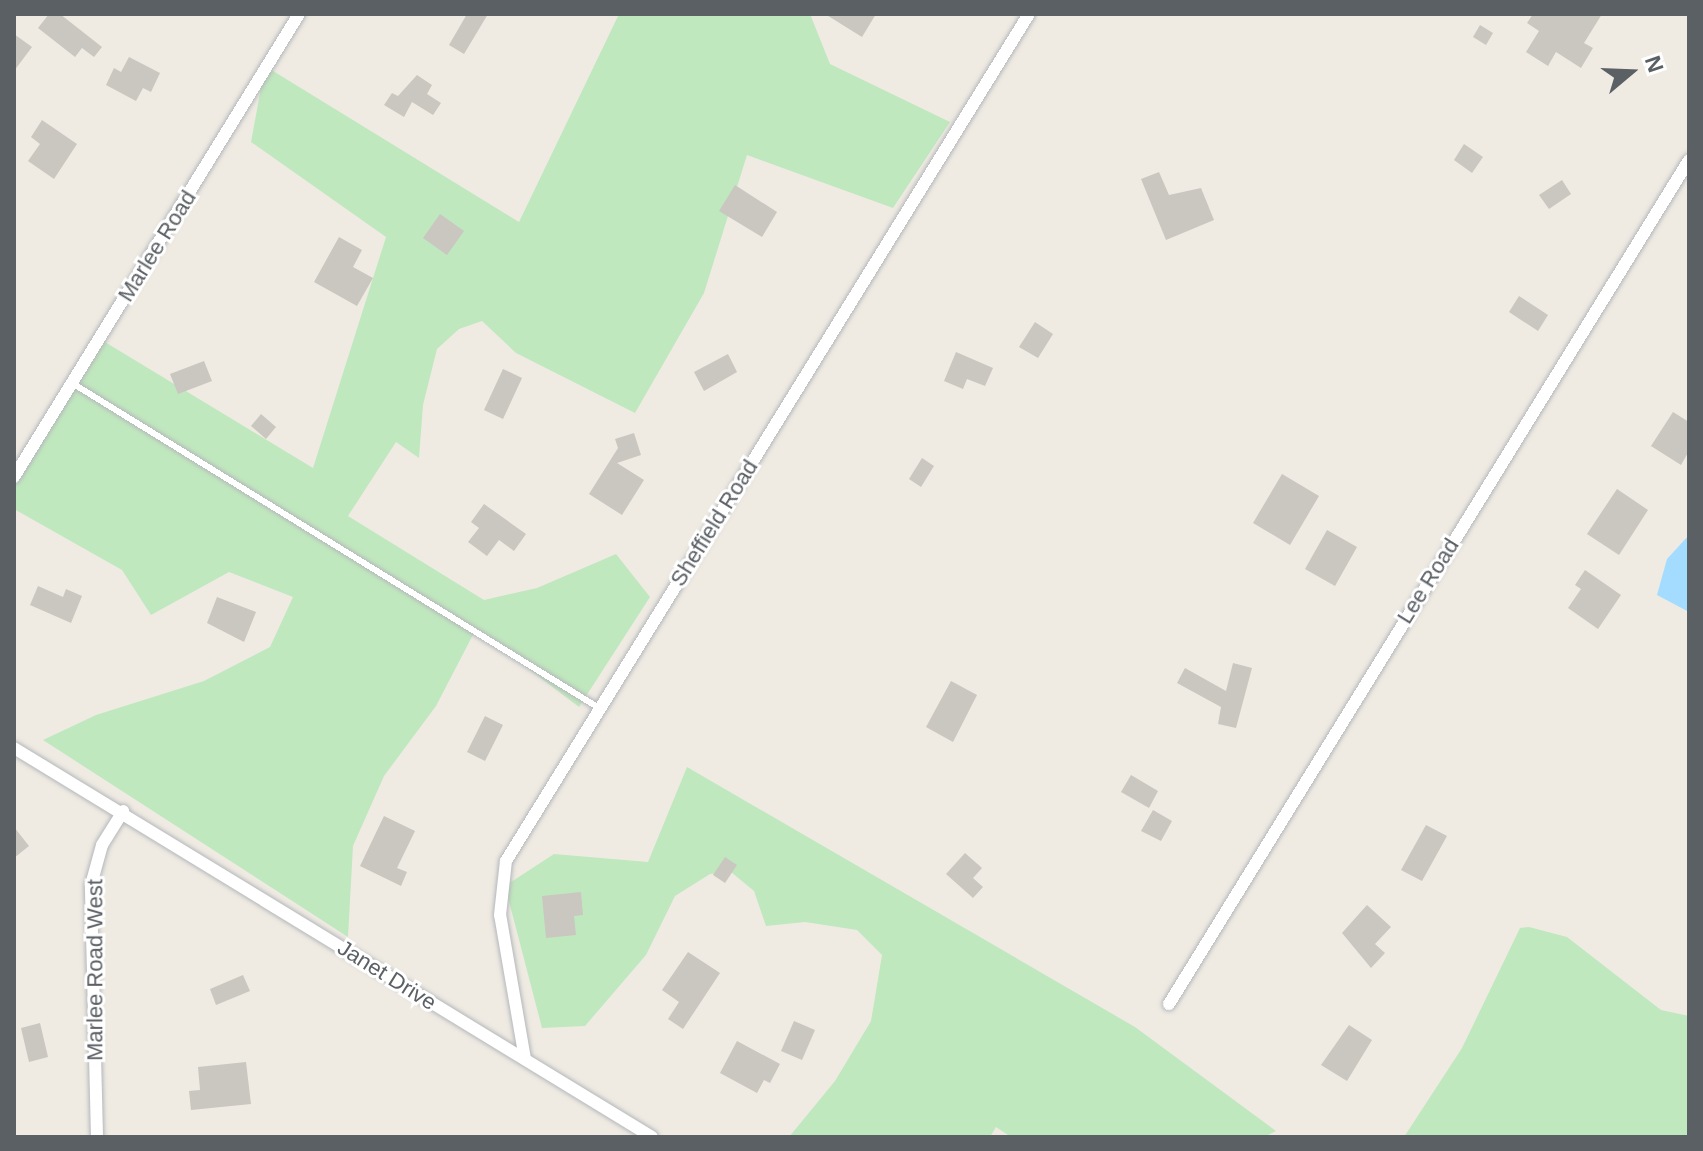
<!DOCTYPE html>
<style>
body{margin:0}
#map{position:relative;width:1703px;height:1151px;overflow:hidden;background:#efebe3;font-family:Arial,sans-serif}
div>[style]{position:absolute}
.green>*{inset:0;background:#c0e8be}
.water>*{inset:0;background:#a3dcff}
.building>*{inset:0;background:#cac6c0}
.roads{filter:drop-shadow(0 0 2px #b4b7bb) drop-shadow(0 0 2px #b4b7bb)}
.service>*{height:6px;margin:-3px;padding:0 3px;transform-origin:3px;border-radius:3px;background:#fff}
.minor>*{height:12px;margin:-6px;padding:0 6px;transform-origin:6px;border-radius:6px;background:#fff}
span{translate:-50% -50%;white-space:nowrap;text-align:center;line-height:1.15;-webkit-text-stroke:6px #fff;paint-order:stroke}
.street-label{font-size:22px;color:#5b6065}
.frame{position:absolute;inset:0;border:16px solid #5b6065;pointer-events:none}
.north{position:absolute;left:1591px;top:32px;width:80px;height:80px;-webkit-text-stroke:6px #fff;paint-order:stroke;rotate:71deg;font-size:22px;font-weight:700;line-height:32px;text-align:center;color:#5b6065}
.north::after{content:'';display:block;margin:auto;width:28px;height:36px;background:#5b6065;clip-path:polygon(50% 0,100% 100%,50% 72%,0 100%)}
</style>
<div id="map">
<div class="green">
<i style="clip-path:polygon(619px 14px,810px 14px,830px 64px,950px 122px,893px 208px,747px 155px,704px 293px,635px 413px,516px 353px,482px 321px,459px 329px,437px 349px,423px 405px,419px 458px,396px 442px,348px 516px,484px 600px,537px 588px,616px 554px,650px 597px,579px 707px,476px 629px,436px 706px,384px 776px,353px 846px,348px 937px,43px 740px,96px 715px,204px 681px,270px 647px,293px 597px,229px 572px,151px 615px,122px 570px,14px 509px,14px 478px,95px 336px,313px 468px,386px 237px,251px 142px,265px 66px,519px 222px)"></i>
<i style="clip-path:polygon(687px 767px,1135px 1027px,1276px 1131px,1264px 1137px,1011px 1137px,996px 1127px,990px 1137px,789px 1137px,835px 1081px,871px 1021px,882px 955px,857px 930px,805px 922px,766px 926px,754px 891px,731px 872px,710px 874px,675px 896px,646px 955px,585px 1026px,542px 1028px,505px 886px,554px 854px,648px 862px)"></i>
<i style="clip-path:polygon(1529px 927px,1567px 937px,1661px 1010px,1689px 1016px,1689px 1137px,1404px 1137px,1462px 1048px,1520px 928px)"></i>
</div>
<div class="water">
<i style="clip-path:polygon(1689px 535px,1689px 612px,1657px 595px,1667px 559px)"></i>
</div>
<div class="building">
<i style="clip-path:polygon(49px 14px,60px 14px,102px 47px,94px 57px,82px 48px,75px 57px,38px 28px)"></i>
<i style="clip-path:polygon(467px 14px,488px 14px,464px 54px,449px 45px)"></i>
<i style="clip-path:polygon(825px 14px,876px 14px,862px 37px)"></i>
<i style="clip-path:polygon(1533px 14px,1602px 14px,1584px 43px,1593px 48px,1581px 68px,1556px 52px,1548px 66px,1526px 52px,1539px 31px,1527px 23px)"></i>
<i style="clip-path:polygon(1480px 25px,1493px 33px,1486px 45px,1473px 37px)"></i>
<i style="clip-path:polygon(14px 34px,32px 47px,14px 71px)"></i>
<i style="clip-path:polygon(129px 57px,160px 73px,151px 92px,143px 88px,136px 101px,106px 85px,114px 68px,121px 72px)"></i>
<i style="clip-path:polygon(417px 75px,432px 85px,427px 94px,441px 103px,433px 115px,412px 102px,404px 117px,384px 105px,392px 93px,398px 96px)"></i>
<i style="clip-path:polygon(42px 120px,77px 144px,54px 179px,28px 161px,40px 144px,31px 137px)"></i>
<i style="clip-path:polygon(1464px 144px,1483px 157px,1472px 173px,1454px 160px)"></i>
<i style="clip-path:polygon(1159px 172px,1169px 195px,1201px 188px,1214px 220px,1166px 240px,1141px 179px)"></i>
<i style="clip-path:polygon(1562px 180px,1571px 194px,1549px 209px,1539px 195px)"></i>
<i style="clip-path:polygon(735px 185px,777px 212px,762px 237px,719px 211px)"></i>
<i style="clip-path:polygon(440px 214px,464px 231px,447px 255px,423px 238px)"></i>
<i style="clip-path:polygon(339px 237px,362px 250px,353px 267px,373px 278px,357px 306px,314px 282px)"></i>
<i style="clip-path:polygon(1519px 296px,1548px 315px,1538px 331px,1509px 312px)"></i>
<i style="clip-path:polygon(1035px 322px,1053px 334px,1038px 358px,1019px 347px)"></i>
<i style="clip-path:polygon(956px 352px,993px 368px,985px 386px,967px 379px,963px 389px,944px 381px)"></i>
<i style="clip-path:polygon(728px 354px,737px 372px,704px 391px,694px 372px)"></i>
<i style="clip-path:polygon(204px 361px,212px 381px,178px 394px,170px 374px)"></i>
<i style="clip-path:polygon(503px 369px,522px 378px,503px 419px,484px 410px)"></i>
<i style="clip-path:polygon(1673px 412px,1689px 422px,1689px 451px,1681px 465px,1651px 446px)"></i>
<i style="clip-path:polygon(261px 414px,276px 427px,266px 439px,251px 426px)"></i>
<i style="clip-path:polygon(634px 433px,641px 455px,617px 463px,644px 480px,622px 515px,589px 494px,618px 448px,615px 439px)"></i>
<i style="clip-path:polygon(922px 458px,934px 466px,921px 487px,909px 479px)"></i>
<i style="clip-path:polygon(1282px 474px,1319px 496px,1290px 545px,1253px 523px)"></i>
<i style="clip-path:polygon(1617px 489px,1648px 510px,1619px 555px,1587px 534px)"></i>
<i style="clip-path:polygon(484px 504px,526px 534px,514px 551px,499px 540px,487px 556px,468px 542px,479px 528px,471px 522px)"></i>
<i style="clip-path:polygon(1327px 530px,1357px 547px,1335px 586px,1305px 569px)"></i>
<i style="clip-path:polygon(1585px 570px,1621px 595px,1598px 629px,1568px 608px,1581px 589px,1575px 585px)"></i>
<i style="clip-path:polygon(38px 586px,63px 597px,66px 589px,82px 596px,71px 623px,30px 605px)"></i>
<i style="clip-path:polygon(217px 597px,256px 612px,244px 642px,207px 623px)"></i>
<i style="clip-path:polygon(1233px 663px,1252px 668px,1236px 728px,1218px 724px,1221px 707px,1177px 683px,1185px 668px,1226px 691px)"></i>
<i style="clip-path:polygon(951px 681px,977px 695px,953px 742px,926px 727px)"></i>
<i style="clip-path:polygon(485px 716px,503px 725px,485px 761px,467px 752px)"></i>
<i style="clip-path:polygon(1131px 775px,1158px 791px,1149px 808px,1121px 792px)"></i>
<i style="clip-path:polygon(1153px 810px,1172px 821px,1161px 841px,1141px 831px)"></i>
<i style="clip-path:polygon(384px 816px,415px 831px,397px 868px,407px 872px,401px 886px,360px 866px)"></i>
<i style="clip-path:polygon(1426px 825px,1447px 836px,1422px 881px,1401px 870px)"></i>
<i style="clip-path:polygon(14px 827px,29px 846px,14px 858px)"></i>
<i style="clip-path:polygon(965px 853px,982px 868px,973px 878px,983px 887px,973px 898px,946px 874px)"></i>
<i style="clip-path:polygon(725px 857px,737px 865px,725px 883px,713px 875px)"></i>
<i style="clip-path:polygon(581px 892px,583px 915px,574px 916px,576px 935px,546px 938px,542px 896px)"></i>
<i style="clip-path:polygon(1367px 905px,1391px 927px,1375px 944px,1385px 953px,1371px 968px,1342px 933px)"></i>
<i style="clip-path:polygon(688px 952px,720px 973px,683px 1029px,668px 1019px,679px 1002px,662px 990px)"></i>
<i style="clip-path:polygon(243px 975px,250px 991px,216px 1005px,210px 989px)"></i>
<i style="clip-path:polygon(794px 1021px,815px 1030px,802px 1060px,781px 1051px)"></i>
<i style="clip-path:polygon(40px 1023px,48px 1057px,29px 1062px,21px 1028px)"></i>
<i style="clip-path:polygon(1349px 1025px,1372px 1040px,1347px 1081px,1321px 1065px)"></i>
<i style="clip-path:polygon(737px 1041px,780px 1064px,770px 1083px,764px 1080px,757px 1093px,720px 1073px)"></i>
<i style="clip-path:polygon(246px 1062px,251px 1104px,191px 1110px,189px 1091px,200px 1090px,198px 1067px)"></i>
</div>
<div class="roads">
<div class="service">
<i style="left:72px;top:383px;width:619px;rotate:31.66deg"></i>
</div>
<div class="minor">
<i style="left:14px;top:477px;width:544px;rotate:-58.39deg"></i>
<i style="left:14px;top:748px;width:747px;rotate:31.37deg"></i>
<i style="left:1169px;top:1004px;width:991px;rotate:-58.36deg"></i>
<i style="left:525px;top:1059px;width:146px;rotate:-99.8deg"></i>
<i style="left:500px;top:915px;width:54px;rotate:-83.7deg"></i>
<i style="left:506px;top:861px;width:995px;rotate:-58.31deg"></i>
<i style="left:97px;top:1137px;width:252px;rotate:-91.4deg"></i>
<i style="left:91px;top:885px;width:41px;rotate:-74.6deg"></i>
<i style="left:102px;top:845px;width:40px;rotate:-58deg"></i>
</div>
</div>
<div class="street-label">
<span style="left:157px;top:246px;rotate:-58deg">Marlee Road</span>
<span style="left:714px;top:523px;rotate:-58deg">Sheffield Road</span>
<span style="left:1428px;top:581px;rotate:-58deg">Lee Road</span>
<span style="left:95px;top:970px;rotate:-90deg">Marlee Road West</span>
<span style="left:387px;top:975px;rotate:32deg">Janet Drive</span>
</div>
<div class="frame"></div>
<div class="north">N</div>
</div>
